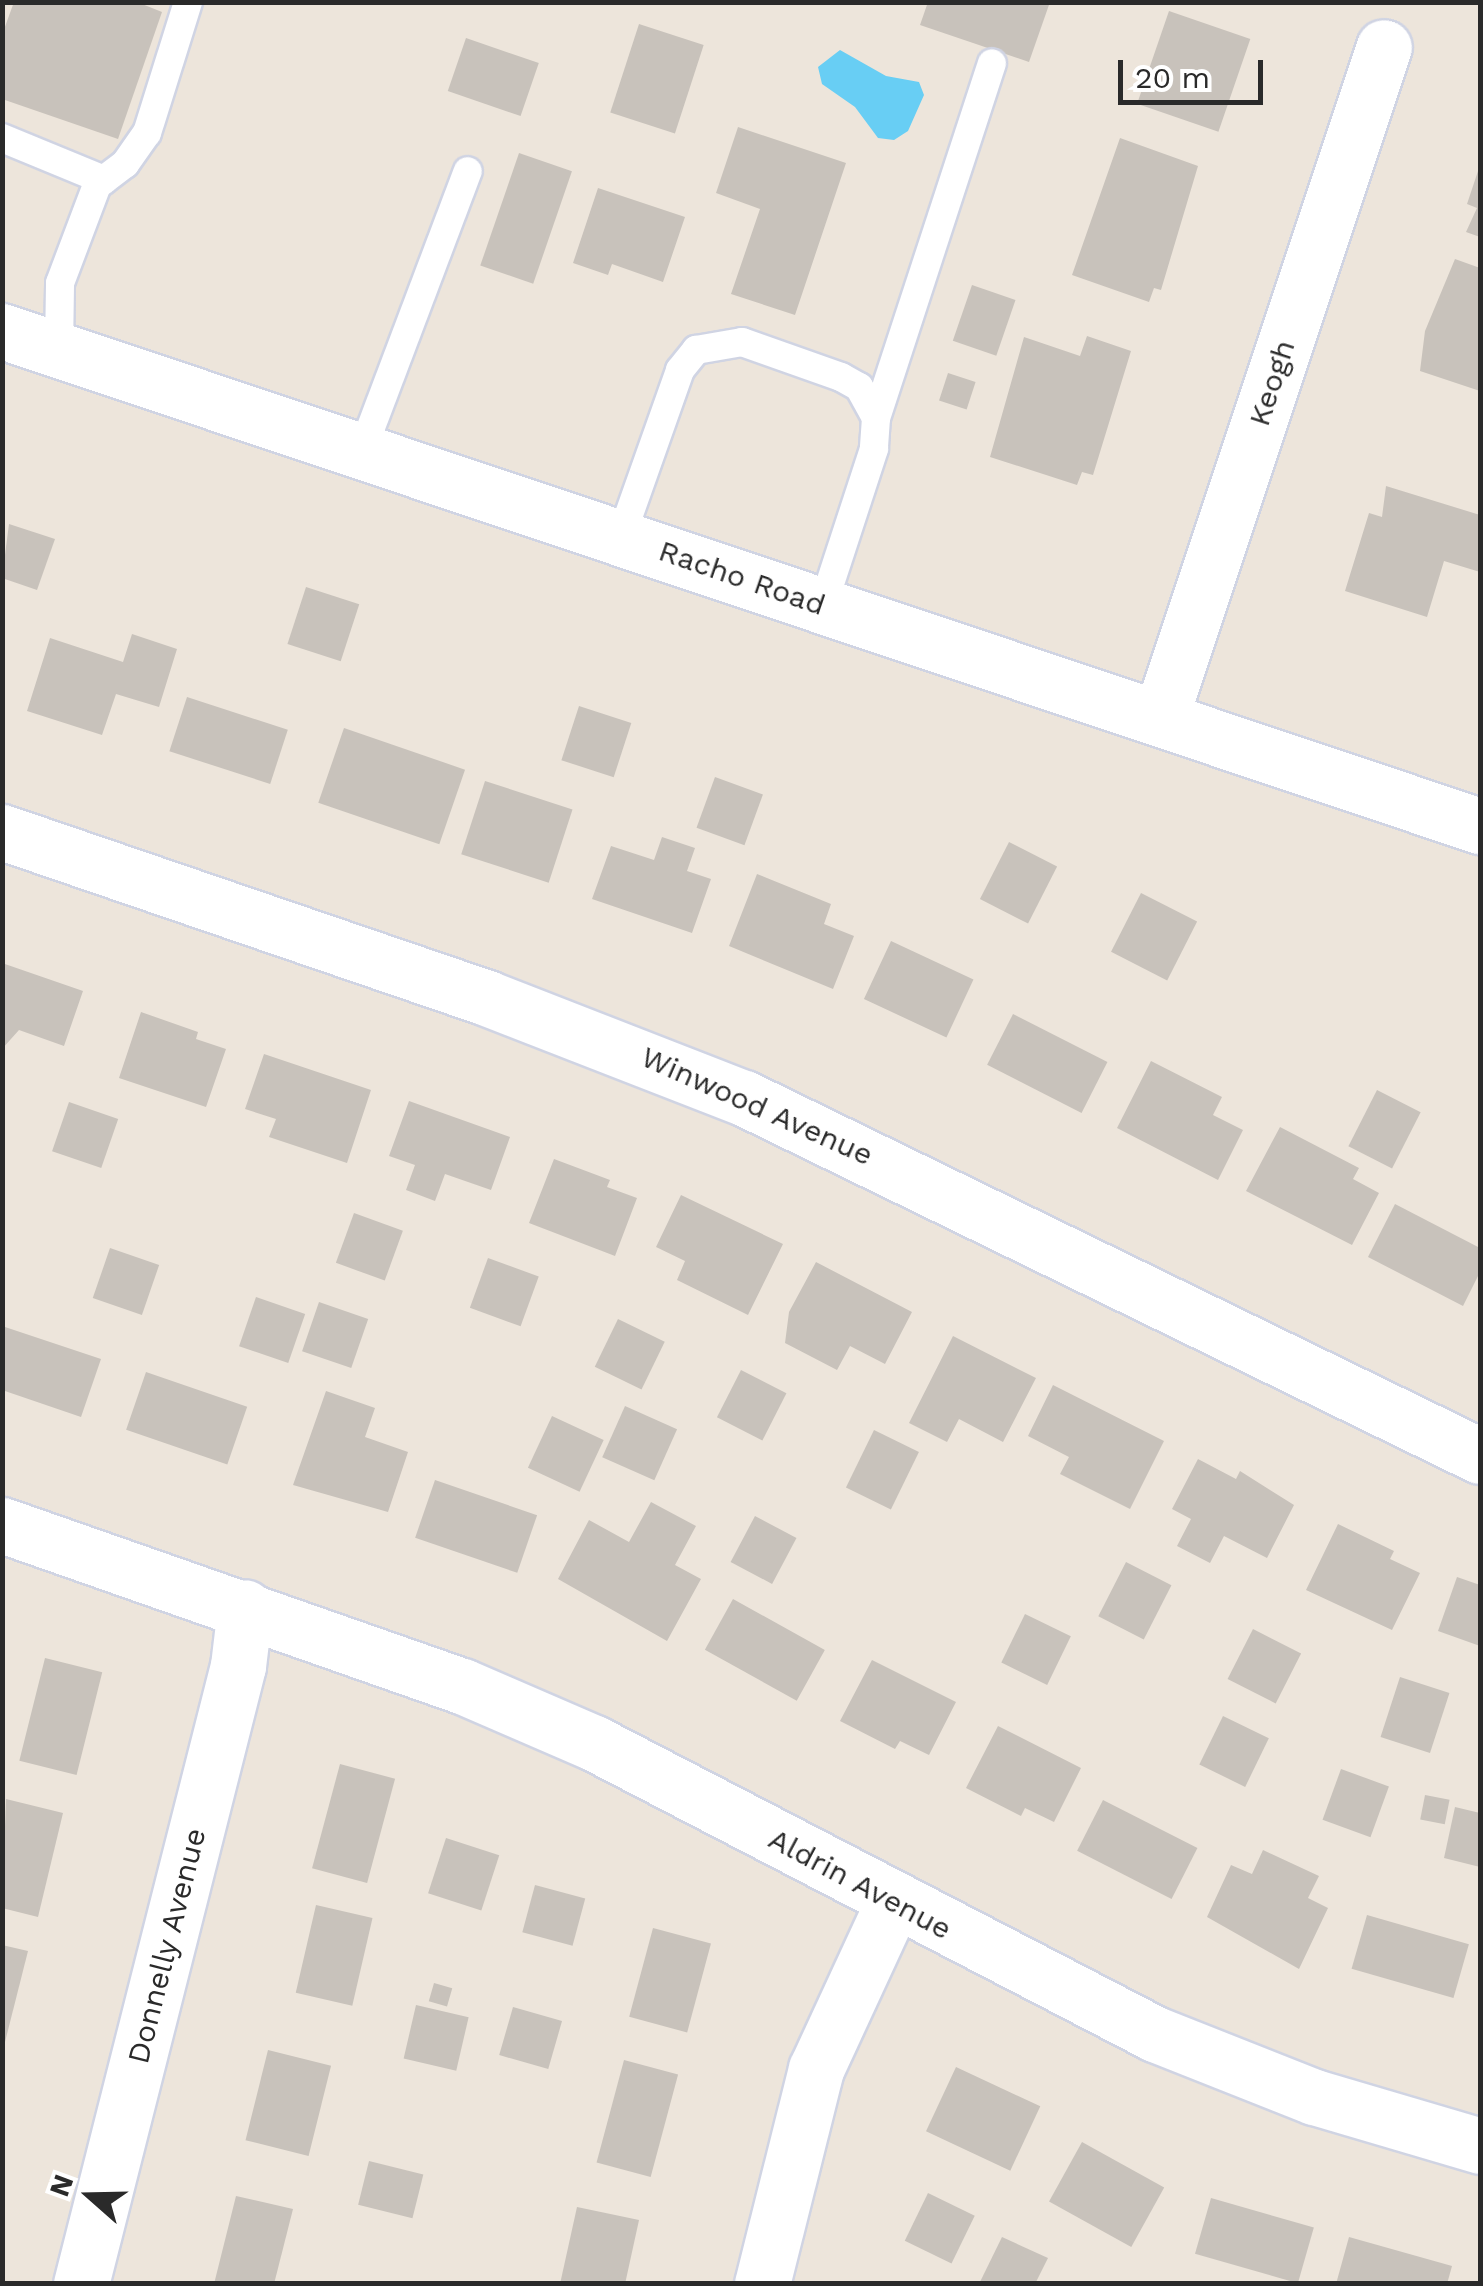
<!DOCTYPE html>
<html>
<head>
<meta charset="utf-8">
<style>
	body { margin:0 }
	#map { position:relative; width:1483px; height:2286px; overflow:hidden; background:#ede5db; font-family:"Work Sans",sans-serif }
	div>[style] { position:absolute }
	.water>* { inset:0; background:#68cef4 }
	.building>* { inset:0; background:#c8c2bb; transform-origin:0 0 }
	.roads { filter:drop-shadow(2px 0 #d0d4e3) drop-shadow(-2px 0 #d0d4e3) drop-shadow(0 2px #d0d4e3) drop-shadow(0 -2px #d0d4e3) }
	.lane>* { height:28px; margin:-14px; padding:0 14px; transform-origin:14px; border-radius:14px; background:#fff }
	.street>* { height:55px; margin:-27.5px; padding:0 27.5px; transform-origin:27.5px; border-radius:27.5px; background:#fff }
	.secondary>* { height:55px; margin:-27.5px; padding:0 27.5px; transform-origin:27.5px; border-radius:27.5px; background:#fff }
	span { translate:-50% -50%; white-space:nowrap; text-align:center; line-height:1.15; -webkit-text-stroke:8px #fff; paint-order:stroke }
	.street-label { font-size:30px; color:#2a2a2a }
	.frame { position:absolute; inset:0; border:5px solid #2a2a2a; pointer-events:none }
	.north { position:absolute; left:40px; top:2146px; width:100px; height:100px; -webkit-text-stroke:8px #fff; paint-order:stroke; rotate:290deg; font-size:28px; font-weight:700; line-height:40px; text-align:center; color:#2a2a2a }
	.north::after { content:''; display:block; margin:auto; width:35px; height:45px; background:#2a2a2a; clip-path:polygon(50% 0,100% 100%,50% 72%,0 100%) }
	.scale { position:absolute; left:1118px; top:60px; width:145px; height:45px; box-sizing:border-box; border:5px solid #2a2a2a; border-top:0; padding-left:12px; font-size:30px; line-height:35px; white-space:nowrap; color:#2a2a2a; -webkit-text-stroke:8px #fff; paint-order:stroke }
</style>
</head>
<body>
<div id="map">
	<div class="water">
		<div style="clip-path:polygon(840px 50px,886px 76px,919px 82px,924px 95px,908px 131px,894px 140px,878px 138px,855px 107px,822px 84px,818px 67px)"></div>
	</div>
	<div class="building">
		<div style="clip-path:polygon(14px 2px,137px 2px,162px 12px,118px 139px,2px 99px,2px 35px)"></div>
		<div style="clip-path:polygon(928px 2px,1050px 2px,1029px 62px,920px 25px)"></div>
		<div style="left:1169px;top:11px;width:86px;height:98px;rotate:19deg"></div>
		<div style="left:639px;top:24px;width:68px;height:93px;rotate:18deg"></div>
		<div style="left:466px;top:38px;width:77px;height:56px;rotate:19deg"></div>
		<div style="clip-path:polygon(738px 127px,846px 163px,795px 315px,731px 294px,760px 209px,716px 193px)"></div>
		<div style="clip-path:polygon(1120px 138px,1198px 166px,1161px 290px,1154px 288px,1149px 302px,1072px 275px)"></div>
		<div style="left:519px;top:153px;width:56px;height:119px;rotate:19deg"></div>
		<div style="clip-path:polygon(1480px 165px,1480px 237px,1466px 232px,1477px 208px,1467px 204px)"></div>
		<div style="clip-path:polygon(598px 188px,685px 217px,663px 282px,612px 264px,608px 275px,573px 263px)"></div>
		<div style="clip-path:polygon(1455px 259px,1480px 268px,1480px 391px,1420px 371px,1425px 331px)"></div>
		<div style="left:972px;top:285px;width:46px;height:59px;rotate:19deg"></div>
		<div style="clip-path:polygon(1087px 336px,1131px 351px,1093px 475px,1082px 472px,1077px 485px,990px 457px,1024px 337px,1080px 356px)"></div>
		<div style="left:948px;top:373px;width:29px;height:29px;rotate:18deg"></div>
		<div style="clip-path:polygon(1386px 486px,1480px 515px,1480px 572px,1444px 561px,1427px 617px,1345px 591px,1369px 513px,1382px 517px)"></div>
		<div style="clip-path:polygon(9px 524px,55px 539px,37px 590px,2px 578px)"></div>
		<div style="left:306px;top:587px;width:56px;height:60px;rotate:18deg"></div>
		<div style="clip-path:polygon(132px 634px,177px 649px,159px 707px,116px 694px,102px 735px,27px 711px,50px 638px,123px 662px)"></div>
		<div style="left:187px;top:697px;width:106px;height:57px;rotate:18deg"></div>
		<div style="left:579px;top:706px;width:55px;height:57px;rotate:18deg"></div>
		<div style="left:344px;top:728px;width:128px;height:79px;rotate:19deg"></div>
		<div style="left:715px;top:777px;width:51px;height:54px;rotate:20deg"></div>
		<div style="left:485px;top:781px;width:92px;height:77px;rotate:18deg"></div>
		<div style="clip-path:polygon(662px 837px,695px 848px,687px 871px,711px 879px,692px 933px,592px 899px,611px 846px,654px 860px)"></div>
		<div style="left:1009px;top:842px;width:54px;height:64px;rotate:27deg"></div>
		<div style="clip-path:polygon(757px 874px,831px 904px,824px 924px,854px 936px,833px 989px,729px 946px)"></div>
		<div style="left:1141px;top:893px;width:63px;height:66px;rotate:27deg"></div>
		<div style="left:891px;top:941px;width:91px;height:64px;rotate:25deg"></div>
		<div style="clip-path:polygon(2px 963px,83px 991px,64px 1046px,19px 1030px,2px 1049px)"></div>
		<div style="clip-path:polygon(141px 1012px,198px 1032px,196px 1039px,226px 1049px,206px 1107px,119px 1078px)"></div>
		<div style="left:1013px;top:1014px;width:106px;height:57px;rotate:27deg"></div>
		<div style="clip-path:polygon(264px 1054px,371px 1090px,347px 1163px,269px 1137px,276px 1119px,245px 1109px)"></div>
		<div style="clip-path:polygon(1151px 1061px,1222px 1097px,1213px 1115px,1243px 1130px,1218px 1180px,1117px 1128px)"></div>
		<div style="left:1377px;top:1090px;width:49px;height:63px;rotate:27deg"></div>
		<div style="clip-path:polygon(409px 1101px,510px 1137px,491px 1190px,445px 1174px,435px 1201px,406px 1190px,415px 1165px,389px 1156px)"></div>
		<div style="left:69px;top:1102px;width:52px;height:52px;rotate:19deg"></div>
		<div style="clip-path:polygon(1280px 1127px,1359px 1168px,1353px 1179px,1379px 1193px,1352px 1245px,1246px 1191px)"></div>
		<div style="clip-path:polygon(554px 1159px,610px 1180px,607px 1187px,637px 1198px,615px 1256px,529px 1223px)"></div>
		<div style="clip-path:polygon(681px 1195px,783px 1244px,748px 1315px,677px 1280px,685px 1261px,656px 1247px)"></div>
		<div style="clip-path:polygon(1395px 1204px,1480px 1248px,1480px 1272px,1463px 1306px,1368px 1257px)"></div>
		<div style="left:354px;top:1213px;width:52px;height:53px;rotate:20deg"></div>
		<div style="left:110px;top:1248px;width:52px;height:53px;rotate:19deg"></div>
		<div style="left:488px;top:1258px;width:54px;height:53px;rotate:20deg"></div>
		<div style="clip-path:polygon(816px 1262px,912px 1312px,885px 1364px,850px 1346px,837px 1370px,785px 1343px,789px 1312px)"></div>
		<div style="left:256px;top:1297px;width:52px;height:52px;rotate:19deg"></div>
		<div style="left:319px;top:1302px;width:52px;height:52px;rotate:19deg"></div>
		<div style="left:618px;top:1319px;width:52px;height:53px;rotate:26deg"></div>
		<div style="clip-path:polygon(2px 1326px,101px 1359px,81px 1417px,2px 1390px)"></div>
		<div style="clip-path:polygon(953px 1336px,1036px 1378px,1003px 1442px,959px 1419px,947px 1442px,909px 1423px)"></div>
		<div style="left:741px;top:1370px;width:51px;height:53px;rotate:27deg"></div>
		<div style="left:146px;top:1372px;width:107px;height:61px;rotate:19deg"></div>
		<div style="clip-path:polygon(1053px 1385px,1164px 1441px,1130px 1509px,1060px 1474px,1069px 1457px,1028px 1436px)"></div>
		<div style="clip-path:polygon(326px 1391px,375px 1408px,365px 1437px,408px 1452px,388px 1512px,293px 1485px)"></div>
		<div style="left:625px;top:1406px;width:57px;height:56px;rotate:24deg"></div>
		<div style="left:552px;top:1416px;width:57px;height:57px;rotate:25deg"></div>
		<div style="left:874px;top:1430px;width:50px;height:64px;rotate:26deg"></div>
		<div style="clip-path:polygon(1198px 1459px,1236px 1479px,1240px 1471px,1294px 1505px,1267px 1558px,1224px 1536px,1210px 1563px,1177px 1546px,1191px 1519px,1172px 1509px)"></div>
		<div style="left:435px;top:1480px;width:108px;height:61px;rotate:19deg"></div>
		<div style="clip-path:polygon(651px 1502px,696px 1526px,675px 1565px,701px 1579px,667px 1641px,558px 1579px,589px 1520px,629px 1542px)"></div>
		<div style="left:755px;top:1516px;width:47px;height:52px;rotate:28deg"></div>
		<div style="clip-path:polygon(1338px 1524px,1394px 1551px,1390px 1559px,1420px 1573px,1392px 1630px,1306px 1590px)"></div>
		<div style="left:1126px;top:1562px;width:51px;height:61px;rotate:27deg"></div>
		<div style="clip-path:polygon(1457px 1577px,1480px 1585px,1480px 1646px,1438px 1631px)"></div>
		<div style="left:733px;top:1599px;width:105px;height:58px;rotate:29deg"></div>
		<div style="left:1025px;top:1614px;width:51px;height:54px;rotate:26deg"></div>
		<div style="left:1253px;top:1629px;width:54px;height:56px;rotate:27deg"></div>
		<div style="left:45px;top:1658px;width:59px;height:106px;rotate:14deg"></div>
		<div style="clip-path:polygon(872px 1660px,956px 1702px,929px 1755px,900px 1741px,895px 1749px,840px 1721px)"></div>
		<div style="left:1400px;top:1677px;width:52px;height:63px;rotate:18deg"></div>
		<div style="left:1223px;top:1716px;width:51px;height:54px;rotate:26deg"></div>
		<div style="clip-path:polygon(998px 1726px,1081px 1768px,1054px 1822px,1025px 1808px,1021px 1816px,966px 1788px)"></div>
		<div style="left:340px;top:1764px;width:57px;height:108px;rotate:15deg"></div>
		<div style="left:1341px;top:1769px;width:51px;height:54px;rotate:20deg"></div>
		<div style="left:1425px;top:1795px;width:25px;height:25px;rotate:11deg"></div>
		<div style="clip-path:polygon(6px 1799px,63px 1813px,38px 1917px,2px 1908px)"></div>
		<div style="left:1103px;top:1800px;width:106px;height:57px;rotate:27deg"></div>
		<div style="clip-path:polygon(1455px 1807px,1480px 1813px,1480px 1867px,1444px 1858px)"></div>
		<div style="left:446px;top:1838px;width:56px;height:58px;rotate:18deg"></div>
		<div style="clip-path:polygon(1263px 1850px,1319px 1876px,1308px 1898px,1328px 1908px,1299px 1969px,1207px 1917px,1231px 1865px,1252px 1874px)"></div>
		<div style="left:535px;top:1885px;width:52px;height:49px;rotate:15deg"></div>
		<div style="left:316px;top:1905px;width:58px;height:90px;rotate:13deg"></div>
		<div style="left:1367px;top:1915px;width:106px;height:56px;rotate:16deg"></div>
		<div style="left:653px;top:1928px;width:60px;height:92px;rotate:15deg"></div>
		<div style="clip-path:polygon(2px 1945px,28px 1951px,4px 2046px,2px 2046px)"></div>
		<div style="left:434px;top:1983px;width:19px;height:19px;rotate:16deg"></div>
		<div style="left:416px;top:2005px;width:54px;height:55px;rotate:13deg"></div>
		<div style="left:513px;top:2007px;width:51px;height:50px;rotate:16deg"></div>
		<div style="left:268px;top:2050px;width:65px;height:93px;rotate:14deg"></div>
		<div style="left:624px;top:2060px;width:56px;height:106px;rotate:15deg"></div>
		<div style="left:956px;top:2067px;width:93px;height:71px;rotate:25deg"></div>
		<div style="left:1082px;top:2142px;width:94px;height:68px;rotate:29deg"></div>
		<div style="left:369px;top:2161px;width:56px;height:45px;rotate:14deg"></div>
		<div style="left:928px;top:2193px;width:52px;height:53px;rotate:26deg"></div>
		<div style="clip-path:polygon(236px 2196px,293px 2209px,274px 2284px,214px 2284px)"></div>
		<div style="left:1211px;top:2198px;width:107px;height:58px;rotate:16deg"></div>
		<div style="clip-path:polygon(577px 2207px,639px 2220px,625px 2284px,560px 2284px)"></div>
		<div style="clip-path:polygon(1002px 2237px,1048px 2258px,1035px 2284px,979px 2284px)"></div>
		<div style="clip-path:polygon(1349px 2237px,1452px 2266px,1447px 2284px,1336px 2284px)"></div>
	</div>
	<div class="roads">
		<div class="lane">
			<div style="left:2px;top:138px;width:110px;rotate:22.4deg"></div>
			<div style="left:59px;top:349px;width:66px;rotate:-89.1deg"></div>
			<div style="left:60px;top:283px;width:105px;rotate:-69.3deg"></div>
			<div style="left:97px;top:185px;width:35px;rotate:-37deg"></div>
			<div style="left:125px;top:164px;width:38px;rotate:-55deg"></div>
			<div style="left:147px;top:133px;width:137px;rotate:-72.6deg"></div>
			<div style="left:876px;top:418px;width:373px;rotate:-71.9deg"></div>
			<div style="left:362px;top:451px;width:299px;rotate:-69.3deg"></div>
			<div style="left:621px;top:537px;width:177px;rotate:-70.5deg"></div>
			<div style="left:680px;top:370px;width:26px;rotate:-51deg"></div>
			<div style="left:696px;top:350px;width:47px;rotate:-9.9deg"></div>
			<div style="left:742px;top:342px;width:105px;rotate:19.5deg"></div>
			<div style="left:841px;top:377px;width:21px;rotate:29deg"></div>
			<div style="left:859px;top:387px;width:35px;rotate:61deg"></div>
			<div style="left:876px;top:418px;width:31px;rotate:94deg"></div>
			<div style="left:874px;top:449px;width:164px;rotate:108.1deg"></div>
		</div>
		<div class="street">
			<div style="left:1160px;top:719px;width:708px;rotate:-71.57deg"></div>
			<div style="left:2px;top:832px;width:513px;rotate:18.89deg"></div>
			<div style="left:487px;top:998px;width:276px;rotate:21.3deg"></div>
			<div style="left:744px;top:1098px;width:818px;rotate:25.94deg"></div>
			<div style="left:2px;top:1525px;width:487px;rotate:19.3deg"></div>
			<div style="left:462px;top:1686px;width:144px;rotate:23.4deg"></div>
			<div style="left:594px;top:1743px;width:632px;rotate:27.42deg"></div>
			<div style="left:1155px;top:2034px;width:171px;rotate:21.6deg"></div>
			<div style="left:1314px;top:2097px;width:173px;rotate:16.4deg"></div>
			<div style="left:81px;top:2284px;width:638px;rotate:-75.75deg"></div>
			<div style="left:238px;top:1666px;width:59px;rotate:-83.2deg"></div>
			<div style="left:762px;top:2284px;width:222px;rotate:-75.9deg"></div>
			<div style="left:816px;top:2069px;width:184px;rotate:-65.2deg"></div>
		</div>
		<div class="secondary">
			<div style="left:2px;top:331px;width:1559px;rotate:18.52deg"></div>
		</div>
	</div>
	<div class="street-label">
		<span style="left:1272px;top:383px;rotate:-72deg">Keogh</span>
		<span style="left:742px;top:578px;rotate:19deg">Racho Road</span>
		<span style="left:757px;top:1106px;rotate:24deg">Winwood Avenue</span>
		<span style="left:860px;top:1884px;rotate:28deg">Aldrin Avenue</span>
		<span style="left:167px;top:1946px;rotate:-76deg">Donnelly Avenue</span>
	</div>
	<div class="frame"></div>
	<div class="north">N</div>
	<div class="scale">20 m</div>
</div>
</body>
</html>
